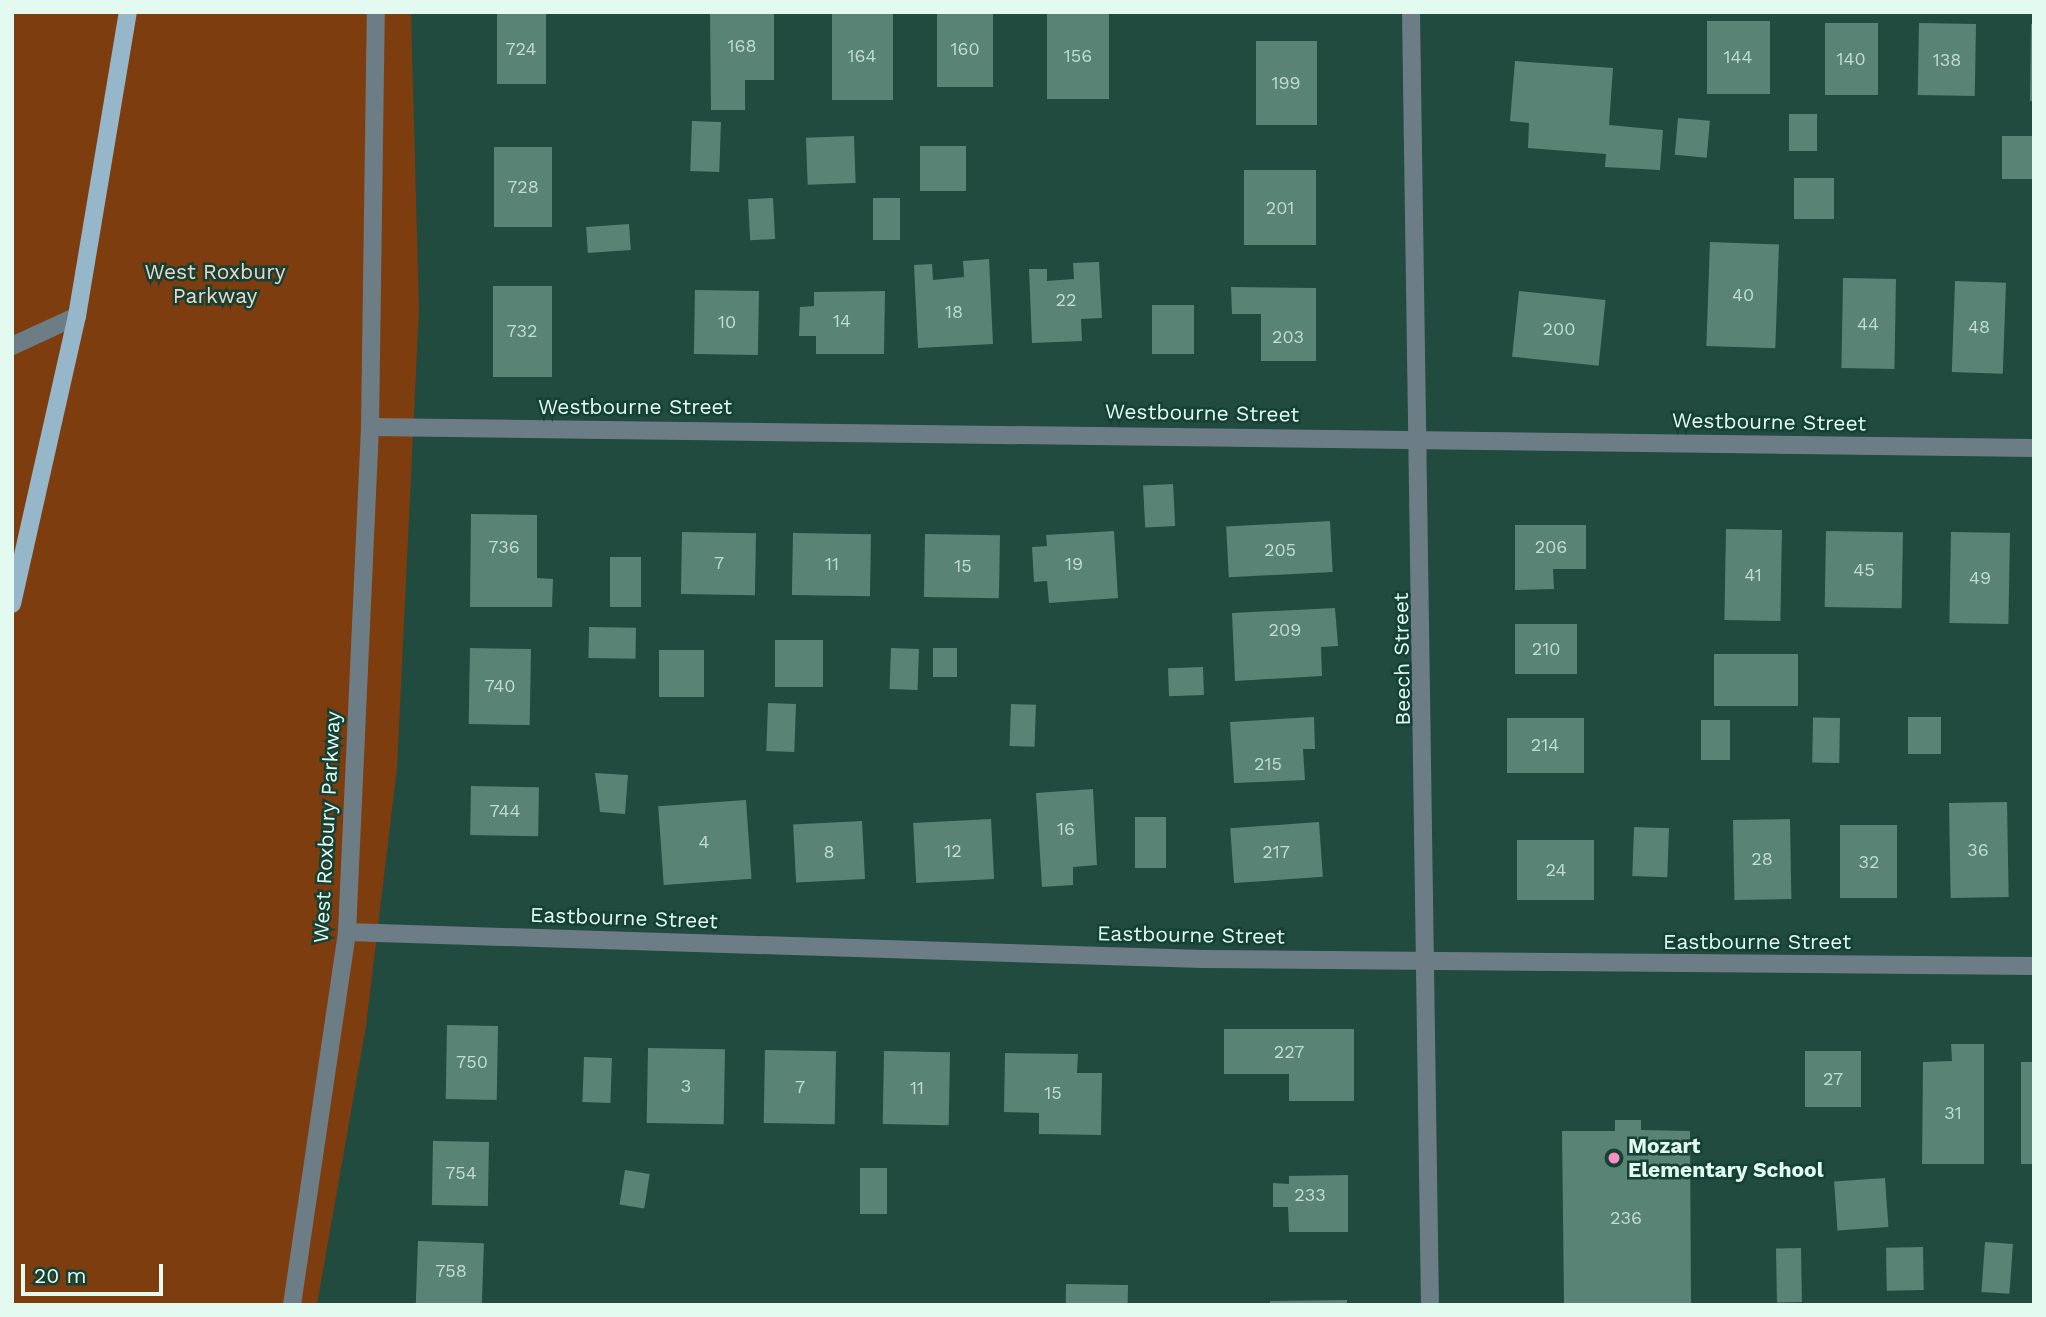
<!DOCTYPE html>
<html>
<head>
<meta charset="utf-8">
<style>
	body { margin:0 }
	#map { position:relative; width:2046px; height:1317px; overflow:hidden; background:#204b3e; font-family:"Work Sans",sans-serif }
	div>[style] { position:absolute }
	.green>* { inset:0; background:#7d3d0f }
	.building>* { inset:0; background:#588375; transform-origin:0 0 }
	.minor>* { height:18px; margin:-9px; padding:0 9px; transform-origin:9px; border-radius:9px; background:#6d7d86 }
	.tertiary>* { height:18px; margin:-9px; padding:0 9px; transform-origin:9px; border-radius:9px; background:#6d7d86 }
	.primary>* { height:18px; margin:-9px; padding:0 9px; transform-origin:9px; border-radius:9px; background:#95b7c9 }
	.dots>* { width:19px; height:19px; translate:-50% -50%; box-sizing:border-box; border:4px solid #154034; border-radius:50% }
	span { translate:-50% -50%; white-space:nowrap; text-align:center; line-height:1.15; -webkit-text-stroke:5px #154034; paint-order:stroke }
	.number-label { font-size:18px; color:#c0dcd2 }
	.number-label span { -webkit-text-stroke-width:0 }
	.park-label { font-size:21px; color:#eed6c8 }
	.street-label { font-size:21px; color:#e3faf1 }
	.poi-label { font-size:21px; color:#e3faf1; font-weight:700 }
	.left { translate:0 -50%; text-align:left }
	.frame { position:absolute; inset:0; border:14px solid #e3faf1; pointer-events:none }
	.scale { position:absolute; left:21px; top:1264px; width:142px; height:32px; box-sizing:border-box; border:4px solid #e3faf1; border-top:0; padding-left:9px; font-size:21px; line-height:24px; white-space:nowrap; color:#e3faf1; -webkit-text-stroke:5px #154034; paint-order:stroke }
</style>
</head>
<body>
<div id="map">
	<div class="green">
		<div style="clip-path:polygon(12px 12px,411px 12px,419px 309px,397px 768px,366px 1026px,317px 1305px,12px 1305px)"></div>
	</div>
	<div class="building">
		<div style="clip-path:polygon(710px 12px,774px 12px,774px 80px,745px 80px,745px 110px,711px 110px)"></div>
		<div style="left:832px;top:12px;width:61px;height:88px"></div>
		<div style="left:937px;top:12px;width:56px;height:75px"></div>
		<div style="left:1047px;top:12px;width:62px;height:87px"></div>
		<div style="left:497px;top:13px;width:49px;height:71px"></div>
		<div style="left:1707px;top:21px;width:63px;height:73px"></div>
		<div style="left:1825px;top:23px;width:53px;height:72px"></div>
		<div style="left:1919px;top:23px;width:57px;height:72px;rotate:1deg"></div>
		<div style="clip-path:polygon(2031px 24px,2034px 24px,2034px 101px,2030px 101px)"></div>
		<div style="left:1256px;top:41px;width:61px;height:84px"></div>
		<div style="clip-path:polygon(1515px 61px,1613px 68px,1609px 125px,1663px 130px,1660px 170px,1605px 167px,1606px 154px,1528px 148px,1529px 123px,1510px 121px)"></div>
		<div style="left:1789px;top:114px;width:28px;height:37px"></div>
		<div style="left:1678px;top:118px;width:32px;height:37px;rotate:5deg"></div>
		<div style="left:692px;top:121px;width:29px;height:50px;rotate:2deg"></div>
		<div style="left:854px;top:136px;width:47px;height:48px;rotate:88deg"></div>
		<div style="left:2002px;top:136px;width:32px;height:43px"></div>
		<div style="left:920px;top:146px;width:46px;height:45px"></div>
		<div style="left:494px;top:147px;width:58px;height:80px"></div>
		<div style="left:1244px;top:170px;width:72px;height:75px"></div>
		<div style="left:1794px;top:178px;width:40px;height:41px"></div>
		<div style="left:773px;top:198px;width:41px;height:25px;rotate:87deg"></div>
		<div style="left:873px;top:198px;width:27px;height:42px"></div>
		<div style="left:629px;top:224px;width:26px;height:43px;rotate:86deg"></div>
		<div style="left:1710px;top:242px;width:69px;height:104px;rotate:2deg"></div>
		<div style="clip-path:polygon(989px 259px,993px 344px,918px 348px,914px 265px,932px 264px,933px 280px,964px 277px,963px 261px)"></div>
		<div style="clip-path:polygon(1099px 262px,1102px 318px,1081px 319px,1082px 341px,1032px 343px,1029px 269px,1047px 269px,1047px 281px,1074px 279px,1073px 263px)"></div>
		<div style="left:1843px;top:278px;width:53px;height:90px;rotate:1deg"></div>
		<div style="left:1955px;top:281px;width:51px;height:91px;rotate:2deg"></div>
		<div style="left:493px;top:286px;width:59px;height:91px"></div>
		<div style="clip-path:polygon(1231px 287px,1316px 288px,1316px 361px,1261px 361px,1261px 314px,1232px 314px)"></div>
		<div style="left:695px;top:290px;width:64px;height:64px;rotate:1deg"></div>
		<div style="clip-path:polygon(885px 291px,884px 354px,816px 354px,816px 336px,799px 336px,800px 307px,814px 306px,814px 292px)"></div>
		<div style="left:1519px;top:291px;width:87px;height:66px;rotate:6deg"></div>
		<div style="left:1152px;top:305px;width:42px;height:49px"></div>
		<div style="left:1173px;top:484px;width:42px;height:30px;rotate:87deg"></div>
		<div style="clip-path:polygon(471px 514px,537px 515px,537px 578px,553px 579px,552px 607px,470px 607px)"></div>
		<div style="left:1330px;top:521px;width:51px;height:104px;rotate:87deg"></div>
		<div style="clip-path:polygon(1515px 525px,1586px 525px,1586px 569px,1553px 569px,1554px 589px,1515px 590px)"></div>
		<div style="left:1726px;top:529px;width:56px;height:91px;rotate:1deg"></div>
		<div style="clip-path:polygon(1114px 531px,1118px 598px,1049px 603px,1047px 581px,1034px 582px,1032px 547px,1047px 546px,1046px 535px)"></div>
		<div style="left:1826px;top:531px;width:77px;height:76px;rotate:1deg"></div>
		<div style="left:682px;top:532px;width:74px;height:62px;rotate:1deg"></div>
		<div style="left:1951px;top:532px;width:59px;height:91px;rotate:1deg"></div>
		<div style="left:793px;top:533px;width:78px;height:62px;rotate:1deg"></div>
		<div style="left:925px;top:534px;width:75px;height:63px;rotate:1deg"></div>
		<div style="left:610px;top:557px;width:31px;height:50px"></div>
		<div style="clip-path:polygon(1335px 608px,1338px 646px,1321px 647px,1322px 676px,1235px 681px,1232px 613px)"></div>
		<div style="left:1515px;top:624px;width:62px;height:50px"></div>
		<div style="left:589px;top:627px;width:47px;height:31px;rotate:1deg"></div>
		<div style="left:775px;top:640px;width:48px;height:47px"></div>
		<div style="left:470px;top:648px;width:61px;height:76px;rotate:1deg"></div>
		<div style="left:891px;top:648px;width:28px;height:41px;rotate:2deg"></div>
		<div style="left:933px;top:648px;width:24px;height:29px"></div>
		<div style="left:659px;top:650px;width:45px;height:47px"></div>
		<div style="left:1714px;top:654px;width:84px;height:52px"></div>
		<div style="left:1203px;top:667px;width:28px;height:35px;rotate:88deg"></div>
		<div style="left:768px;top:703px;width:28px;height:48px;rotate:2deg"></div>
		<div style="left:1011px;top:704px;width:25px;height:42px;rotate:2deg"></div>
		<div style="clip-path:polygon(1314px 717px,1315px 749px,1303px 749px,1305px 780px,1234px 783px,1230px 722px)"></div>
		<div style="left:1908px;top:717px;width:33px;height:37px"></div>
		<div style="left:1507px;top:718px;width:77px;height:55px"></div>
		<div style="left:1840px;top:718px;width:45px;height:27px;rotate:91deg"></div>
		<div style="left:1701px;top:720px;width:29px;height:40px"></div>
		<div style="clip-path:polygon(595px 773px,628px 775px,625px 814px,600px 812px)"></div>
		<div style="left:471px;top:786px;width:68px;height:49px;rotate:1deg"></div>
		<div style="clip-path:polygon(1093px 789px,1097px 865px,1073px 867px,1073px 885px,1042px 887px,1036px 793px)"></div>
		<div style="left:746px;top:800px;width:79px;height:88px;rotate:86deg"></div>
		<div style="left:2007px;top:802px;width:95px;height:58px;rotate:89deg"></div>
		<div style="left:1135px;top:817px;width:31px;height:51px"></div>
		<div style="left:991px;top:819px;width:60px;height:78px;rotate:87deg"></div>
		<div style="left:1790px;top:819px;width:80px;height:57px;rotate:89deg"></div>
		<div style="left:862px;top:821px;width:58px;height:69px;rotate:87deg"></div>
		<div style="left:1319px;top:822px;width:55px;height:89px;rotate:86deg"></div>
		<div style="left:1897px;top:825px;width:73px;height:57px;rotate:90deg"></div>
		<div style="left:1634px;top:827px;width:35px;height:49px;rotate:2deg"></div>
		<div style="left:1594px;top:840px;width:60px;height:77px;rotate:90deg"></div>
		<div style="left:447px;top:1025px;width:51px;height:74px;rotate:1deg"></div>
		<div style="clip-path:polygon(1224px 1029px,1354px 1029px,1354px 1101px,1289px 1101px,1289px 1074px,1224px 1074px)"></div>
		<div style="clip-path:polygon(1951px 1044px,1984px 1044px,1984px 1164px,1922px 1164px,1923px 1062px,1952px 1061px)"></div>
		<div style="left:648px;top:1048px;width:77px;height:75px;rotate:1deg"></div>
		<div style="left:765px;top:1050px;width:71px;height:73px;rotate:1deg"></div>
		<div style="left:884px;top:1051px;width:66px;height:73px;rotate:1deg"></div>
		<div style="left:1805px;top:1051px;width:56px;height:56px"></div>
		<div style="clip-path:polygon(1005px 1053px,1078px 1054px,1077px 1073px,1102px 1073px,1101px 1135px,1039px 1134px,1039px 1113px,1004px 1112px)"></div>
		<div style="left:584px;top:1057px;width:28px;height:45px;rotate:2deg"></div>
		<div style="left:2021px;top:1062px;width:13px;height:102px"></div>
		<div style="clip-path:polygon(1615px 1120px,1641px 1120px,1641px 1130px,1690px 1131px,1691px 1305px,1564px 1305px,1562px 1131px,1615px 1131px)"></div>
		<div style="left:433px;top:1141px;width:56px;height:64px;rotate:1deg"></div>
		<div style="left:860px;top:1168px;width:27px;height:46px"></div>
		<div style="left:625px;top:1170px;width:25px;height:35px;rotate:9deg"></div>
		<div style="clip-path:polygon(1348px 1175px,1348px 1232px,1289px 1232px,1288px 1207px,1273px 1207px,1273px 1183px,1289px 1184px,1289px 1176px)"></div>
		<div style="left:1885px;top:1178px;width:49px;height:51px;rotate:86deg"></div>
		<div style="left:418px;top:1241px;width:66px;height:64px;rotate:2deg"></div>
		<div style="left:1985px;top:1242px;width:28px;height:50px;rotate:4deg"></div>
		<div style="left:1923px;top:1247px;width:43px;height:37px;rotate:89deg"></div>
		<div style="left:1801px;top:1248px;width:54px;height:25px;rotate:89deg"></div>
		<div style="left:1066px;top:1284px;width:62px;height:21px;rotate:1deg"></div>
		<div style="clip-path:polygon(1347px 1300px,1347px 1305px,1270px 1305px,1270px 1301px)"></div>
	</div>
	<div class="minor">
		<div style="left:12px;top:346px;width:72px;rotate:-24.8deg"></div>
		<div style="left:370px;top:427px;width:1664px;rotate:0.72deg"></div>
		<div style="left:347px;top:932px;width:856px;rotate:1.81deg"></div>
		<div style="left:1203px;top:959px;width:831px;rotate:0.48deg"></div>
		<div style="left:292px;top:1305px;width:377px;rotate:-81.6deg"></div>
		<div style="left:347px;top:932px;width:506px;rotate:-87.39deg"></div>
		<div style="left:370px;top:427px;width:415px;rotate:-89.2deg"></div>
	</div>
	<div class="tertiary">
		<div style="left:1411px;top:12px;width:1293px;rotate:89.16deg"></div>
	</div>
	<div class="primary">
		<div style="left:12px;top:604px;width:295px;rotate:-77.3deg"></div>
		<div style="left:77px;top:316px;width:308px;rotate:-80.5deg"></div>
	</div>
	<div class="dots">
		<div style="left:1614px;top:1158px;background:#fc8fc2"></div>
	</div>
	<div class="number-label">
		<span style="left:742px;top:46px">168</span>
		<span style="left:521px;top:49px">724</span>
		<span style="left:965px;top:49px">160</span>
		<span style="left:862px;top:56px">164</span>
		<span style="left:1078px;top:56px">156</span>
		<span style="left:1738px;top:57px">144</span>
		<span style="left:1851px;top:59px">140</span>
		<span style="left:1947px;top:60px">138</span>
		<span style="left:1286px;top:83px">199</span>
		<span style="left:523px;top:187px">728</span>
		<span style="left:1280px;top:208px">201</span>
		<span style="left:1743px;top:295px">40</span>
		<span style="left:1066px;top:300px">22</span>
		<span style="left:954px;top:312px">18</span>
		<span style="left:842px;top:321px">14</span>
		<span style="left:727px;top:322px">10</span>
		<span style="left:1868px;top:324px">44</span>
		<span style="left:1979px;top:327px">48</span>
		<span style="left:1559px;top:329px">200</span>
		<span style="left:522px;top:331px">732</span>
		<span style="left:1288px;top:337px">203</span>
		<span style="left:504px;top:547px">736</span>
		<span style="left:1551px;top:547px">206</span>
		<span style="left:1280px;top:550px">205</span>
		<span style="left:719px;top:563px">7</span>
		<span style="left:832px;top:564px">11</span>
		<span style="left:1074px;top:564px">19</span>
		<span style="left:963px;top:566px">15</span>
		<span style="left:1864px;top:570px">45</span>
		<span style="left:1753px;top:575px">41</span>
		<span style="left:1980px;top:578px">49</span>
		<span style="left:1285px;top:630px">209</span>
		<span style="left:1546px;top:649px">210</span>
		<span style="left:500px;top:686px">740</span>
		<span style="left:1545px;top:745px">214</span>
		<span style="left:1268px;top:764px">215</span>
		<span style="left:505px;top:811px">744</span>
		<span style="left:1066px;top:829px">16</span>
		<span style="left:704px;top:842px">4</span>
		<span style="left:1978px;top:850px">36</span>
		<span style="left:953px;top:851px">12</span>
		<span style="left:829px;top:852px">8</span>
		<span style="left:1276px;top:852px">217</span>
		<span style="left:1762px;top:859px">28</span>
		<span style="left:1869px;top:862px">32</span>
		<span style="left:1556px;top:870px">24</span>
		<span style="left:1289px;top:1052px">227</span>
		<span style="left:472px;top:1062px">750</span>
		<span style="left:1833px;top:1079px">27</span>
		<span style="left:686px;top:1086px">3</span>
		<span style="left:800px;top:1087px">7</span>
		<span style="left:917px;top:1088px">11</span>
		<span style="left:1053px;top:1093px">15</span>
		<span style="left:1953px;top:1113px">31</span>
		<span style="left:461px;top:1173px">754</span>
		<span style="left:1310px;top:1195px">233</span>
		<span style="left:1626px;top:1218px">236</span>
		<span style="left:451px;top:1271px">758</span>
	</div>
	<div class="park-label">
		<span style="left:215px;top:284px">West Roxbury<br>Parkway</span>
	</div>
	<div class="street-label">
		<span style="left:635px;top:407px">Westbourne Street</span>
		<span style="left:1202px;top:413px;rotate:1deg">Westbourne Street</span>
		<span style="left:1769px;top:422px;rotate:1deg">Westbourne Street</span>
		<span style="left:1402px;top:659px;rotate:-91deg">Beech Street</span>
		<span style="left:327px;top:827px;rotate:-87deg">West Roxbury Parkway</span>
		<span style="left:624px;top:918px;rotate:2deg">Eastbourne Street</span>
		<span style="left:1191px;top:935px;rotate:1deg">Eastbourne Street</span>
		<span style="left:1757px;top:942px">Eastbourne Street</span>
	</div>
	<div class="poi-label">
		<span class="left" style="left:1628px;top:1158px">Mozart<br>Elementary School</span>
	</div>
	<div class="frame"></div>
	<div class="scale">20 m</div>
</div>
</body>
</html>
